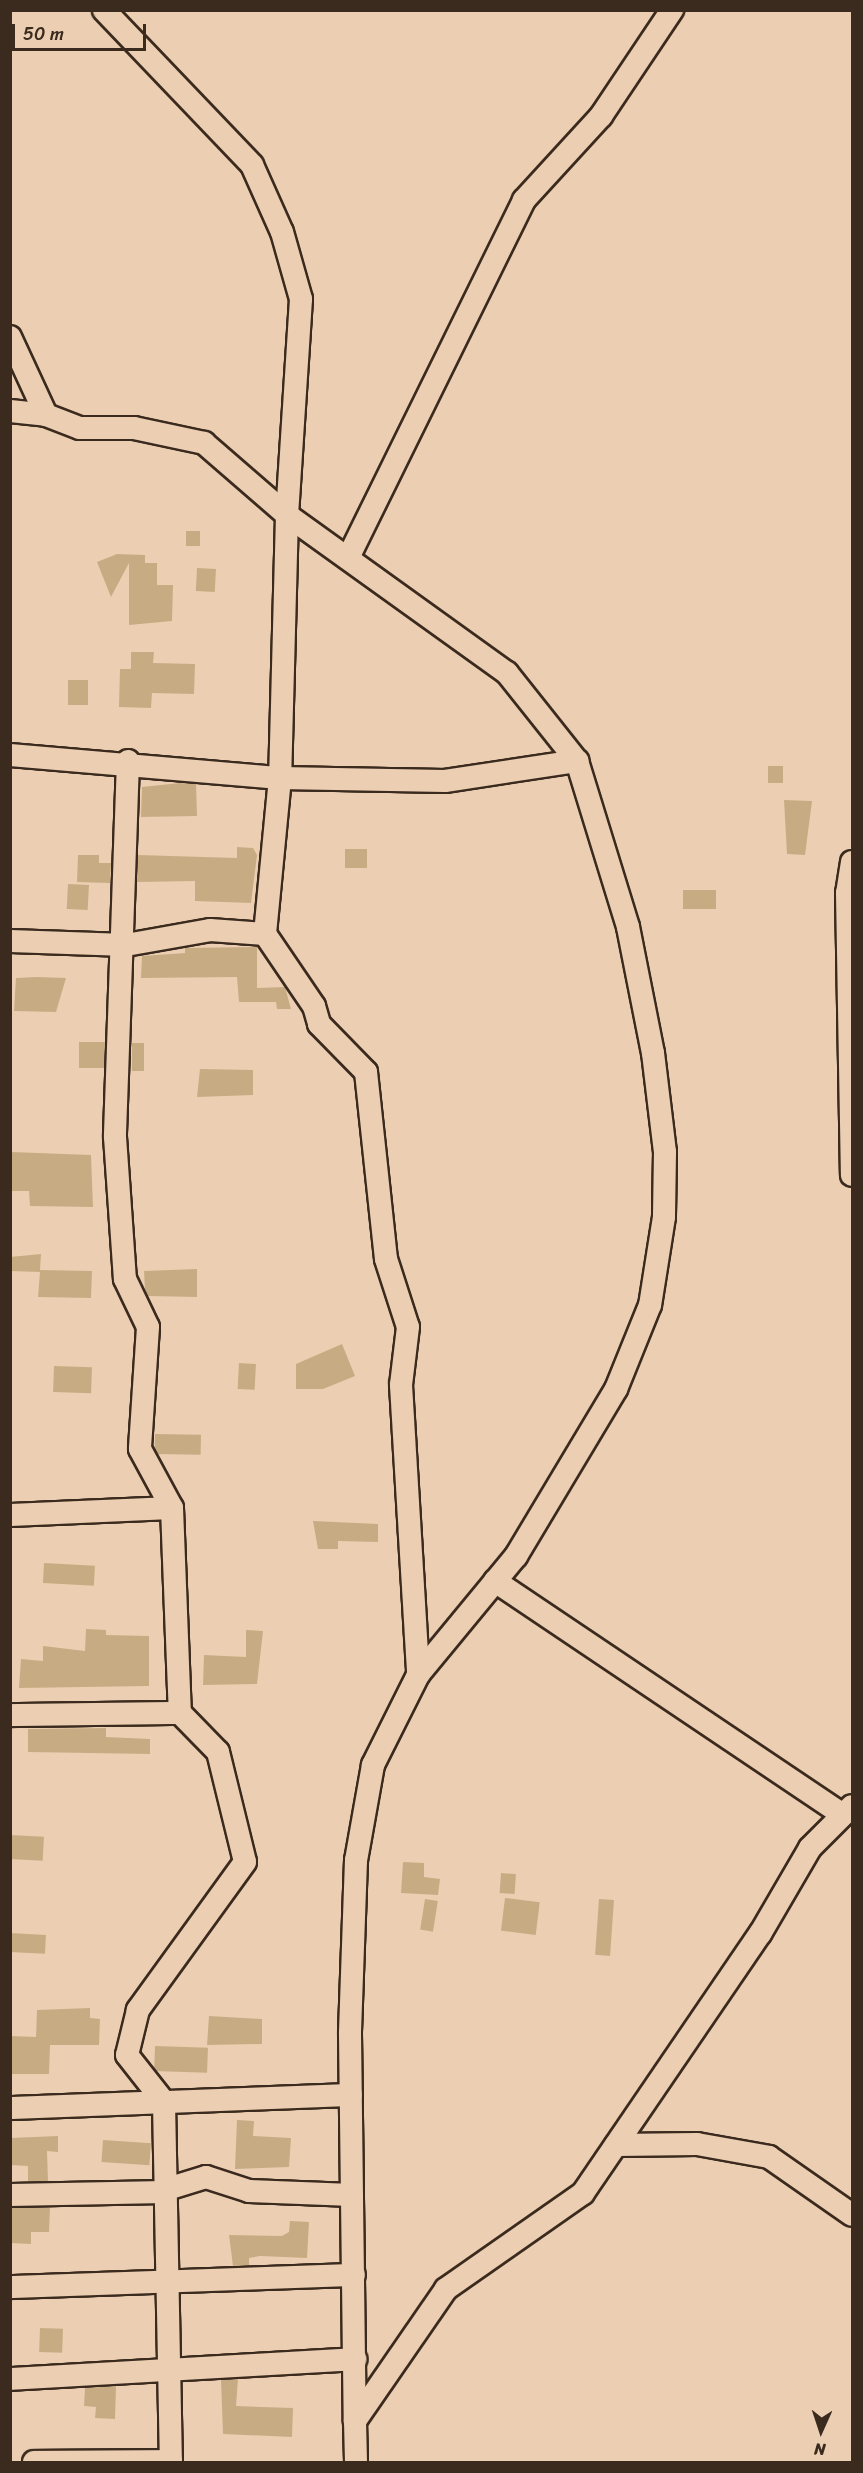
<!DOCTYPE html>
<html>
<head>
<meta charset="utf-8">
<style>
	body { margin:0 }
	#map { position:relative; width:863px; height:2473px; overflow:hidden; background:#eccfb2; font-family:Sriracha,sans-serif }
	div>[style] { position:absolute }
	.building>* { inset:0; background:#c7ac83; transform-origin:0 0 }
	.roads { filter:drop-shadow(2px 0 #3b2a1e) drop-shadow(-2px 0 #3b2a1e) drop-shadow(0 2px #3b2a1e) drop-shadow(0 -2px #3b2a1e) }
	.minor>* { height:22px; margin:-11px; padding:0 11px; transform-origin:11px; border-radius:11px; background:#eccfb2 }
	span { translate:-50% -50%; white-space:nowrap; text-align:center; line-height:1.15; -webkit-text-stroke:4.5px #eccfb2; paint-order:stroke }
	.frame { position:absolute; inset:0; border:12px solid #3b2a1e; pointer-events:none }
	.north { position:absolute; left:791px; top:2401px; width:60px; height:60px; -webkit-text-stroke:4px #eccfb2; paint-order:stroke; rotate:183deg; font-size:16px; font-weight:700; line-height:24px; text-align:center; color:#3b2a1e }
	.north::after { content:''; display:block; margin:auto; width:21px; height:27px; background:#3b2a1e; clip-path:polygon(50% 0,100% 100%,50% 72%,0 100%) }
	.scale { position:absolute; left:12px; top:24px; width:134px; height:27px; box-sizing:border-box; border:3px solid #3b2a1e; border-top:0; padding-left:8px; font-size:18px; line-height:21px; white-space:nowrap; color:#3b2a1e; -webkit-text-stroke:4px #eccfb2; paint-order:stroke }
</style>
</head>
<body>
<div id="map">
	<div class="building">
		<div style="left:186px;top:531px;width:14px;height:15px"></div>
		<div style="clip-path:polygon(117px 554px,145px 555px,145px 563px,157px 563px,157px 585px,173px 585px,172px 621px,129px 625px,129px 563px,111px 597px,97px 562px)"></div>
		<div style="left:197px;top:568px;width:19px;height:23px;rotate:3deg"></div>
		<div style="clip-path:polygon(131px 652px,154px 652px,153px 663px,195px 664px,194px 694px,152px 693px,151px 708px,119px 707px,120px 669px,131px 669px)"></div>
		<div style="left:68px;top:680px;width:20px;height:25px"></div>
		<div style="left:768px;top:766px;width:15px;height:17px"></div>
		<div style="clip-path:polygon(180px 783px,196px 784px,197px 816px,141px 817px,142px 787px)"></div>
		<div style="clip-path:polygon(784px 800px,812px 801px,805px 855px,787px 854px)"></div>
		<div style="clip-path:polygon(237px 847px,253px 848px,257px 855px,251px 903px,195px 901px,195px 881px,137px 882px,138px 855px,237px 858px)"></div>
		<div style="left:345px;top:849px;width:22px;height:19px"></div>
		<div style="clip-path:polygon(78px 855px,99px 855px,99px 863px,111px 863px,110px 883px,77px 882px)"></div>
		<div style="left:68px;top:884px;width:21px;height:25px;rotate:3deg"></div>
		<div style="left:683px;top:890px;width:33px;height:19px"></div>
		<div style="clip-path:polygon(257px 947px,257px 988px,285px 987px,291px 1009px,277px 1009px,276px 1002px,239px 1002px,237px 977px,141px 978px,142px 956px,185px 953px,185px 948px)"></div>
		<div style="clip-path:polygon(37px 977px,66px 978px,56px 1012px,14px 1011px,16px 978px)"></div>
		<div style="left:79px;top:1042px;width:26px;height:26px"></div>
		<div style="left:132px;top:1043px;width:12px;height:28px"></div>
		<div style="clip-path:polygon(200px 1069px,253px 1070px,253px 1095px,197px 1097px)"></div>
		<div style="clip-path:polygon(11px 1152px,91px 1155px,93px 1207px,30px 1206px,29px 1191px,11px 1191px)"></div>
		<div style="clip-path:polygon(41px 1254px,40px 1270px,92px 1271px,91px 1298px,38px 1297px,40px 1272px,10px 1271px,10px 1257px)"></div>
		<div style="clip-path:polygon(197px 1269px,197px 1297px,148px 1296px,145px 1289px,144px 1271px)"></div>
		<div style="clip-path:polygon(342px 1344px,355px 1376px,323px 1389px,296px 1389px,296px 1364px)"></div>
		<div style="left:239px;top:1363px;width:17px;height:26px;rotate:3deg"></div>
		<div style="left:54px;top:1366px;width:38px;height:26px;rotate:2deg"></div>
		<div style="left:155px;top:1434px;width:46px;height:20px;rotate:1deg"></div>
		<div style="clip-path:polygon(313px 1521px,378px 1524px,378px 1542px,338px 1541px,338px 1549px,318px 1549px)"></div>
		<div style="left:44px;top:1563px;width:51px;height:20px;rotate:3deg"></div>
		<div style="clip-path:polygon(86px 1629px,106px 1630px,106px 1635px,149px 1636px,149px 1686px,19px 1688px,21px 1659px,43px 1661px,43px 1646px,85px 1651px)"></div>
		<div style="clip-path:polygon(246px 1630px,263px 1631px,257px 1684px,203px 1685px,204px 1655px,246px 1657px)"></div>
		<div style="clip-path:polygon(106px 1728px,106px 1737px,150px 1739px,150px 1754px,28px 1752px,28px 1729px)"></div>
		<div style="left:10px;top:1835px;width:34px;height:24px;rotate:3deg"></div>
		<div style="clip-path:polygon(403px 1862px,424px 1863px,424px 1877px,440px 1879px,438px 1895px,401px 1893px)"></div>
		<div style="left:501px;top:1873px;width:15px;height:20px;rotate:4deg"></div>
		<div style="left:505px;top:1898px;width:35px;height:33px;rotate:7deg"></div>
		<div style="left:425px;top:1899px;width:13px;height:31px;rotate:9deg"></div>
		<div style="left:599px;top:1899px;width:15px;height:56px;rotate:4deg"></div>
		<div style="left:10px;top:1933px;width:36px;height:19px;rotate:3deg"></div>
		<div style="clip-path:polygon(90px 2008px,90px 2018px,100px 2019px,99px 2045px,50px 2045px,49px 2074px,10px 2074px,10px 2036px,36px 2037px,37px 2010px)"></div>
		<div style="clip-path:polygon(209px 2016px,262px 2019px,262px 2044px,207px 2045px)"></div>
		<div style="left:155px;top:2046px;width:53px;height:25px;rotate:2deg"></div>
		<div style="clip-path:polygon(237px 2120px,254px 2121px,253px 2136px,291px 2138px,289px 2167px,235px 2169px)"></div>
		<div style="clip-path:polygon(58px 2136px,58px 2152px,47px 2151px,48px 2181px,28px 2181px,28px 2166px,10px 2165px,10px 2138px)"></div>
		<div style="left:103px;top:2140px;width:48px;height:22px;rotate:4deg"></div>
		<div style="clip-path:polygon(10px 2208px,50px 2208px,49px 2232px,31px 2232px,31px 2244px,10px 2243px)"></div>
		<div style="clip-path:polygon(290px 2221px,309px 2222px,307px 2258px,260px 2256px,249px 2258px,249px 2265px,233px 2266px,229px 2235px,282px 2236px,289px 2232px)"></div>
		<div style="left:40px;top:2328px;width:23px;height:24px;rotate:2deg"></div>
		<div style="clip-path:polygon(238px 2379px,236px 2406px,293px 2408px,292px 2437px,223px 2434px,221px 2380px)"></div>
		<div style="clip-path:polygon(116px 2386px,115px 2419px,95px 2418px,96px 2407px,84px 2406px,85px 2388px)"></div>
	</div>
	<div class="roads">
		<div class="minor">
			<div style="left:104px;top:10px;width:214px;rotate:46.3deg"></div>
			<div style="left:252px;top:165px;width:73px;rotate:65.9deg"></div>
			<div style="left:282px;top:232px;width:70px;rotate:74.2deg"></div>
			<div style="left:301px;top:299px;width:216px;rotate:93.7deg"></div>
			<div style="left:287px;top:515px;width:263px;rotate:91.5deg"></div>
			<div style="left:280px;top:778px;width:157px;rotate:95.5deg"></div>
			<div style="left:10px;top:337px;width:86px;rotate:65.2deg"></div>
			<div style="left:10px;top:411px;width:36px;rotate:6deg"></div>
			<div style="left:46px;top:415px;width:36px;rotate:21deg"></div>
			<div style="left:80px;top:428px;width:54px"></div>
			<div style="left:134px;top:428px;width:72px;rotate:12.1deg"></div>
			<div style="left:204px;top:443px;width:110px;rotate:40.9deg"></div>
			<div style="left:287px;top:515px;width:271px;rotate:35.7deg"></div>
			<div style="left:507px;top:673px;width:112px;rotate:51.5deg"></div>
			<div style="left:577px;top:761px;width:174px;rotate:72.9deg"></div>
			<div style="left:628px;top:927px;width:128px;rotate:78.8deg"></div>
			<div style="left:653px;top:1053px;width:100px;rotate:83.1deg"></div>
			<div style="left:665px;top:1152px;width:65px;rotate:90.9deg"></div>
			<div style="left:664px;top:1217px;width:89px;rotate:99deg"></div>
			<div style="left:650px;top:1305px;width:91px;rotate:112deg"></div>
			<div style="left:616px;top:1389px;width:195px;rotate:120.9deg"></div>
			<div style="left:516px;top:1556px;width:154px;rotate:129.5deg"></div>
			<div style="left:418px;top:1675px;width:101px;rotate:116.6deg"></div>
			<div style="left:373px;top:1765px;width:97px;rotate:100.1deg"></div>
			<div style="left:356px;top:1860px;width:174px;rotate:92deg"></div>
			<div style="left:350px;top:2034px;width:387px;rotate:89.3deg"></div>
			<div style="left:348px;top:558px;width:399px;rotate:-63.8deg"></div>
			<div style="left:524px;top:200px;width:114px;rotate:-47.5deg"></div>
			<div style="left:601px;top:116px;width:128px;rotate:-56.2deg"></div>
			<div style="left:10px;top:755px;width:271px;rotate:4.9deg"></div>
			<div style="left:280px;top:778px;width:165px;rotate:1deg"></div>
			<div style="left:445px;top:781px;width:134px;rotate:-8.6deg"></div>
			<div style="left:128px;top:761px;width:376px;rotate:92deg"></div>
			<div style="left:115px;top:1137px;width:142px;rotate:86deg"></div>
			<div style="left:125px;top:1279px;width:53px;rotate:64.4deg"></div>
			<div style="left:148px;top:1327px;width:122px;rotate:93.8deg"></div>
			<div style="left:140px;top:1449px;width:67px;rotate:61.5deg"></div>
			<div style="left:172px;top:1508px;width:205px;rotate:87.8deg"></div>
			<div style="left:180px;top:1713px;width:54px;rotate:45.7deg"></div>
			<div style="left:218px;top:1752px;width:113px;rotate:76.2deg"></div>
			<div style="left:245px;top:1862px;width:183px;rotate:125.9deg"></div>
			<div style="left:138px;top:2010px;width:46px;rotate:103.7deg"></div>
			<div style="left:127px;top:2055px;width:60px;rotate:51.8deg"></div>
			<div style="left:164px;top:2102px;width:360px;rotate:88.9deg"></div>
			<div style="left:852px;top:862px;width:31px;rotate:99deg"></div>
			<div style="left:847px;top:893px;width:282px;rotate:89deg"></div>
			<div style="left:265px;top:934px;width:87px;rotate:55.8deg"></div>
			<div style="left:314px;top:1006px;width:19px;rotate:74deg"></div>
			<div style="left:319px;top:1024px;width:67px;rotate:45.6deg"></div>
			<div style="left:366px;top:1072px;width:188px;rotate:83.9deg"></div>
			<div style="left:386px;top:1259px;width:71px;rotate:72.1deg"></div>
			<div style="left:408px;top:1327px;width:58px;rotate:96.9deg"></div>
			<div style="left:401px;top:1385px;width:290px;rotate:86.6deg"></div>
			<div style="left:10px;top:941px;width:116px;rotate:2deg"></div>
			<div style="left:126px;top:945px;width:85px;rotate:-10.1deg"></div>
			<div style="left:210px;top:930px;width:55px;rotate:4.2deg"></div>
			<div style="left:10px;top:1515px;width:162px;rotate:-2.5deg"></div>
			<div style="left:495px;top:1581px;width:418px;rotate:33.9deg"></div>
			<div style="left:10px;top:1715px;width:170px;rotate:-0.7deg"></div>
			<div style="left:10px;top:2108px;width:341px;rotate:-2.2deg"></div>
			<div style="left:616px;top:2145px;width:81px;rotate:-0.7deg"></div>
			<div style="left:697px;top:2144px;width:73px;rotate:10.2deg"></div>
			<div style="left:769px;top:2157px;width:101px;rotate:34.9deg"></div>
			<div style="left:164px;top:2190px;width:44px;rotate:-17.2deg"></div>
			<div style="left:206px;top:2177px;width:45px;rotate:18deg"></div>
			<div style="left:249px;top:2191px;width:103px;rotate:2.2deg"></div>
			<div style="left:10px;top:2195px;width:155px;rotate:-1.1deg"></div>
			<div style="left:10px;top:2287px;width:344px;rotate:-2deg"></div>
			<div style="left:10px;top:2379px;width:346px;rotate:-3.3deg"></div>
			<div style="left:34px;top:2462px;width:137px;rotate:-0.4deg"></div>
			<div style="left:356px;top:2462px;width:41px;rotate:-91.4deg"></div>
			<div style="left:355px;top:2421px;width:160px;rotate:-55.4deg"></div>
			<div style="left:446px;top:2289px;width:167px;rotate:-35deg"></div>
			<div style="left:583px;top:2193px;width:314px;rotate:-55.7deg"></div>
			<div style="left:760px;top:1934px;width:99px;rotate:-59.8deg"></div>
			<div style="left:810px;top:1848px;width:59px;rotate:-45deg"></div>
		</div>
	</div>
	<div class="frame"></div>
	<div class="north">N</div>
	<div class="scale">50 m</div>
</div>
</body>
</html>
